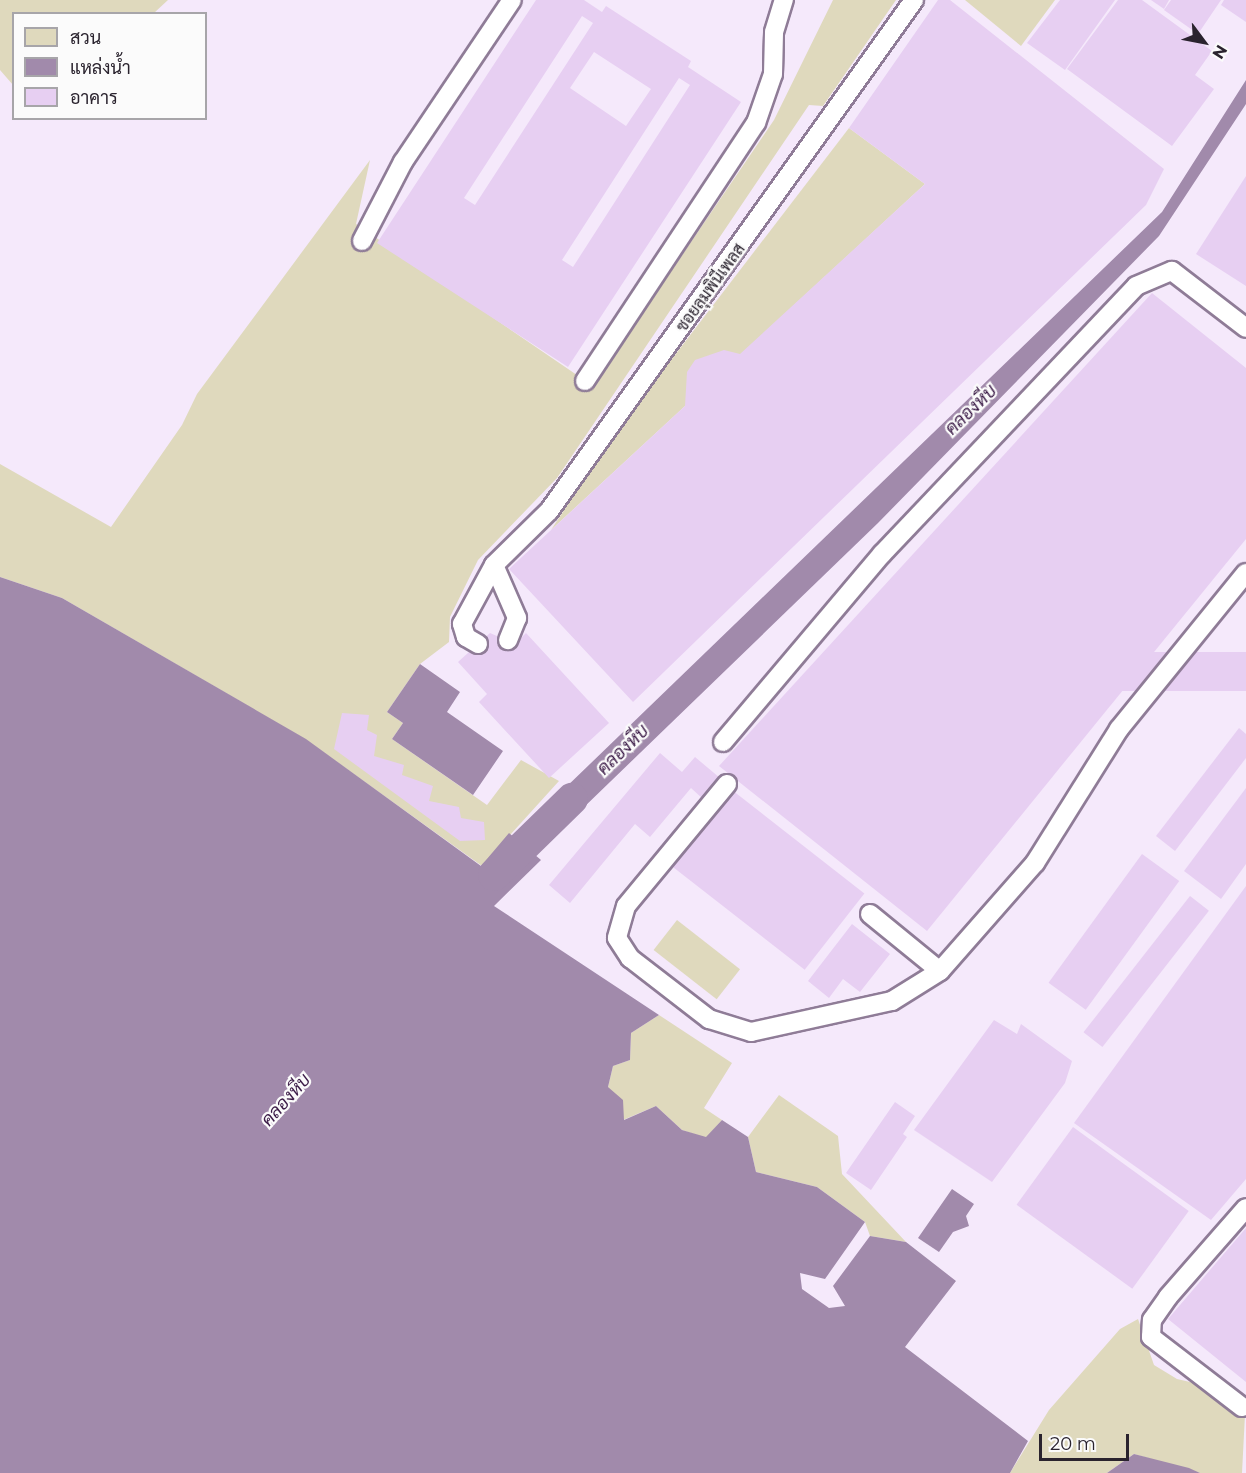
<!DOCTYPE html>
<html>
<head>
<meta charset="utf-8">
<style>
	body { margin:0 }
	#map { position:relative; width:1246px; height:1473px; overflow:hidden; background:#f5e9fb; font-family:Montserrat,Sarabun,sans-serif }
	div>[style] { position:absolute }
	.green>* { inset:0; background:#dfd9bd; transform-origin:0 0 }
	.water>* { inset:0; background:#a18aab }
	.canal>* { height:32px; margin:-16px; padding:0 16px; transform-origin:16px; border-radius:16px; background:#a18aab }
	.building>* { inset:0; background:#e7cff2; transform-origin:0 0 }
	.roads { filter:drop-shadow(2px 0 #8f7c97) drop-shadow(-2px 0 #8f7c97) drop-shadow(0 2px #8f7c97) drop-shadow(0 -2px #8f7c97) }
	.service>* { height:18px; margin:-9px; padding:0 9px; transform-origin:9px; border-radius:9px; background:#fff }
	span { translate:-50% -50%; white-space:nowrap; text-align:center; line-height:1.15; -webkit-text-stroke:4.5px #fbfbfb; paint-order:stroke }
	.street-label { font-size:16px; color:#2a232e }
	.water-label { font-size:18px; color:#3b1b47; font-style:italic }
	.legend { position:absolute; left:12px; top:12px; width:195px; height:108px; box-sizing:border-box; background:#fbfbfb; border:2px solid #a7a5a9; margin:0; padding:8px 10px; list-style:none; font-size:18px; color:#2a232e }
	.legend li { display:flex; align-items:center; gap:12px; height:30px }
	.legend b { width:30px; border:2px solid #a7a5a9 }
	.north { position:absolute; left:1174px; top:12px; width:60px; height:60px; -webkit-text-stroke:4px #fbfbfb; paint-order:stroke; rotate:122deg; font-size:16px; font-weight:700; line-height:24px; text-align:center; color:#2a232e }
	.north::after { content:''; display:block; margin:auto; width:21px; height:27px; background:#2a232e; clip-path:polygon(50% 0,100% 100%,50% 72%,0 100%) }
	.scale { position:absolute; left:1039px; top:1434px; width:90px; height:27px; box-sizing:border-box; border:3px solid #2a232e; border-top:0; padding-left:8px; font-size:18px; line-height:21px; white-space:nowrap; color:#2a232e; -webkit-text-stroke:4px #fbfbfb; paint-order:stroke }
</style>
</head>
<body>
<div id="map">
	<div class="green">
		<div style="clip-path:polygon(0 0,168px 0,154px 13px,14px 14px,13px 85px,0 70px)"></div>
		<div style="clip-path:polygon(833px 0,896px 0,823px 106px,809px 105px,557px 478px,478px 560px,450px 617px,449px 642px,420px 664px,387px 712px,403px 723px,392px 739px,487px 805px,521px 760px,559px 781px,482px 866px,305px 739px,62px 598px,0 577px,0 464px,111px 527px,182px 425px,197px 394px,370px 160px,356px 224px,593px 386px,774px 120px)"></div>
		<div style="clip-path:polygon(965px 0,1055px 0,1021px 46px)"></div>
		<div style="clip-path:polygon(849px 128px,925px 184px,551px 530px,612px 437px)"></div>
		<div style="left:677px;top:920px;width:80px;height:38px;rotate:38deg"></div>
		<div style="clip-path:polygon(659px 1015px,732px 1063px,704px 1108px,722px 1120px,706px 1138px,682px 1130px,656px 1106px,623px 1120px,608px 1087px,613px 1066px,630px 1060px,631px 1033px)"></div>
		<div style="clip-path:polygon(779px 1095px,838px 1136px,842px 1174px,906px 1242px,870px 1236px,865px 1222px,817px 1187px,756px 1172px,748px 1137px)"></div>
		<div style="clip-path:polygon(1138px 1319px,1154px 1365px,1177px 1379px,1246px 1395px,1242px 1473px,1200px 1473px,1134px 1454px,1107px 1473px,1010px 1473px,1049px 1410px,1120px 1329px)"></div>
	</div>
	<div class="water">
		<div style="clip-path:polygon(1246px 80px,1246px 104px,1159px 236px,878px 523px,551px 839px,533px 819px,1162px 212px)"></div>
		<div style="clip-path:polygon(0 577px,62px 598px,306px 739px,481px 866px,509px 833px,541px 860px,494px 906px,659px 1015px,631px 1033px,630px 1060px,613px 1066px,608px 1087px,623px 1100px,624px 1120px,656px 1106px,682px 1130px,706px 1137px,722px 1120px,748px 1137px,756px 1172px,817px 1187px,865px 1222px,825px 1279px,800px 1273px,802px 1289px,829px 1308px,845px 1306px,833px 1286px,870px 1236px,906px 1242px,956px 1281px,905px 1347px,1028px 1441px,1010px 1473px,0 1473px)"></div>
		<div style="clip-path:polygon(420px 664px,460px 692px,447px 712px,503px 751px,473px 795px,392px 739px,403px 723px,387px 712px)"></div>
		<div style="clip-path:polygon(952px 1189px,974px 1204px,966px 1216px,969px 1226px,953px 1232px,939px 1252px,918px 1238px)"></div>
		<div style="clip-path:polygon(1134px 1454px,1189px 1468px,1200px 1473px,1107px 1473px)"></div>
	</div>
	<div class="canal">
		<div style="left:494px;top:875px;width:109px;rotate:-44.3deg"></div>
	</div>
	<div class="building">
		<div style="clip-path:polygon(evenodd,536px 0,584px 0,602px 12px,606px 6px,691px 61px,688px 67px,741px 102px,568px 367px,377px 243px,536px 0,582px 16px,593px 23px,475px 205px,464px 198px,582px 16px,536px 0,594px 52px,651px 89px,626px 126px,570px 88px,594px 52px,536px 0,679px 78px,690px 85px,573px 267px,562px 260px,679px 78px)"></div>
		<div style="clip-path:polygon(938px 0,950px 0,1164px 169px,1146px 205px,633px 702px,509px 569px,685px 406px,687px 372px,695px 360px,724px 350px,740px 354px,925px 184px,849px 128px)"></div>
		<div style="clip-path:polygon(1060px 0,1115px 0,1065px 70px,1027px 43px)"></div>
		<div style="clip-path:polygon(1118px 0,1142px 0,1212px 51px,1195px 75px,1214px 89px,1172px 146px,1067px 69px)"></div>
		<div style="clip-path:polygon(1151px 0,1169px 0,1164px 9px)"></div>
		<div style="clip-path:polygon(1171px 0,1221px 0,1198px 34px,1164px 10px)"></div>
		<div style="clip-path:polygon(1224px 0,1246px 0,1246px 22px,1221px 5px)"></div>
		<div style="clip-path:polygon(1246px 176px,1246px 286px,1196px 254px)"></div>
		<div style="clip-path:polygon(1152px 293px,1246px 368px,1246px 539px,927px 931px,719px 766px)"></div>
		<div style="clip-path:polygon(490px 633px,515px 644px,526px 633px,609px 723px,549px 778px,479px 702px,487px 694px,458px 662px)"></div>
		<div style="left:1246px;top:652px;width:39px;height:400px;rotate:90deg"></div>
		<div style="clip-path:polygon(342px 713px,369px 715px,367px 730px,377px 735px,374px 756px,404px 765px,402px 775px,433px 786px,429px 801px,459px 807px,461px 818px,484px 822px,485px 840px,460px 841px,334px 749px)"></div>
		<div style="clip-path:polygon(1239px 728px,1246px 734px,1246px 758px,1175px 851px,1156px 836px)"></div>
		<div style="clip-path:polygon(660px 753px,682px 772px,695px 757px,720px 778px,703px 799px,691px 788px,650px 837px,635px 824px,570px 903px,549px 885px)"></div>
		<div style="clip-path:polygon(1246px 788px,1246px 864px,1221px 899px,1184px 871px)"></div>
		<div style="left:732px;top:790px;width:168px;height:97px;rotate:38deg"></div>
		<div style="left:1142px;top:854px;width:46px;height:159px;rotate:36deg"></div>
		<div style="clip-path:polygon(1246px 886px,1246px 1179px,1211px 1220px,1074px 1123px)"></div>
		<div style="left:1190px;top:896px;width:24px;height:173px;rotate:38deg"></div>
		<div style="clip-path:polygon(852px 924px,890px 954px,860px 992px,843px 979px,829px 998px,808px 981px)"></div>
		<div style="clip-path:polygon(994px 1020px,1017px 1034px,1021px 1024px,1072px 1061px,1065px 1083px,992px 1182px,914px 1130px)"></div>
		<div style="clip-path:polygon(895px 1102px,915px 1116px,903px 1134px,907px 1137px,871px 1190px,846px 1173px)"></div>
		<div style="left:1073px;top:1127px;width:143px;height:96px;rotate:36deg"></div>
		<div style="clip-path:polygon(1246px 1228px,1246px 1382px,1168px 1319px)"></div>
	</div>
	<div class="roads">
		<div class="service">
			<div style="left:362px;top:241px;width:89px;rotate:-62.6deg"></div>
			<div style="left:403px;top:162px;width:195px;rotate:-56.1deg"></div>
			<div style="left:585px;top:381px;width:310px;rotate:-56.5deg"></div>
			<div style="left:756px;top:123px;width:52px;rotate:-70.9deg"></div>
			<div style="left:773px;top:74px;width:42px;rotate:-88.6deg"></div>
			<div style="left:774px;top:32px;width:34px;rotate:-73deg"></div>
			<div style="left:494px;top:565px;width:77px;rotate:-44.5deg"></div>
			<div style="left:549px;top:511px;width:628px;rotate:-54.46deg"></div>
			<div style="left:478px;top:644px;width:14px;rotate:-150deg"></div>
			<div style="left:466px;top:637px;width:14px;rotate:-107deg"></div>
			<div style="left:462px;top:624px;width:67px;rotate:-61.5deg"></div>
			<div style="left:494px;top:565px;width:58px;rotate:66.5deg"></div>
			<div style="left:517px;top:618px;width:24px;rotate:112deg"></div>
			<div style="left:723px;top:742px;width:246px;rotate:-49.8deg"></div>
			<div style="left:882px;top:554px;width:369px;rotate:-46.5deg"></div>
			<div style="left:1136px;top:286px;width:39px;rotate:-23deg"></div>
			<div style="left:1172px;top:271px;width:93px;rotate:37.6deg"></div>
			<div style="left:727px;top:784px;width:158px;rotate:129.6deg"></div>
			<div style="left:626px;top:906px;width:33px;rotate:106deg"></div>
			<div style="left:617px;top:938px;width:24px;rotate:57deg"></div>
			<div style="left:630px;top:958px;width:100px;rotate:37.7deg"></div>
			<div style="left:709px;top:1019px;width:44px;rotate:17.2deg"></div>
			<div style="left:751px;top:1032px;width:144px;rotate:-12.4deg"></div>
			<div style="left:892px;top:1001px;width:57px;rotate:-32deg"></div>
			<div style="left:940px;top:971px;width:144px;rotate:-48.7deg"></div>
			<div style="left:1035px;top:863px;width:158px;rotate:-57.9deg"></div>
			<div style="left:1119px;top:729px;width:201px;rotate:-50.9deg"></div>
			<div style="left:870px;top:914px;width:90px;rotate:39.2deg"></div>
			<div style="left:1242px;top:1407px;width:115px;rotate:-142.4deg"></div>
			<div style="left:1151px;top:1337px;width:17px;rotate:-87deg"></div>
			<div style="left:1152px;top:1320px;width:28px;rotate:-55deg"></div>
			<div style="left:1168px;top:1297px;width:118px;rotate:-48.8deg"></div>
		</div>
	</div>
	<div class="street-label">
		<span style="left:711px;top:288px;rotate:-54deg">ซอยลุมพินีเพลส</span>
	</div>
	<div class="water-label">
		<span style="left:971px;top:410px;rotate:-44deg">คลองหีบ</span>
		<span style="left:623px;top:750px;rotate:-44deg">คลองหีบ</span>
		<span style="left:286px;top:1100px;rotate:-48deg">คลองหีบ</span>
	</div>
	<ul class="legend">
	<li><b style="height:16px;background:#dfd9bd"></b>สวน</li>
	<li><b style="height:16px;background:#a18aab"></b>แหล่งน้ำ</li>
	<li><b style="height:16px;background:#e7cff2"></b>อาคาร</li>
	</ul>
	<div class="north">N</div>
	<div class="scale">20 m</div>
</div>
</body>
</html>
